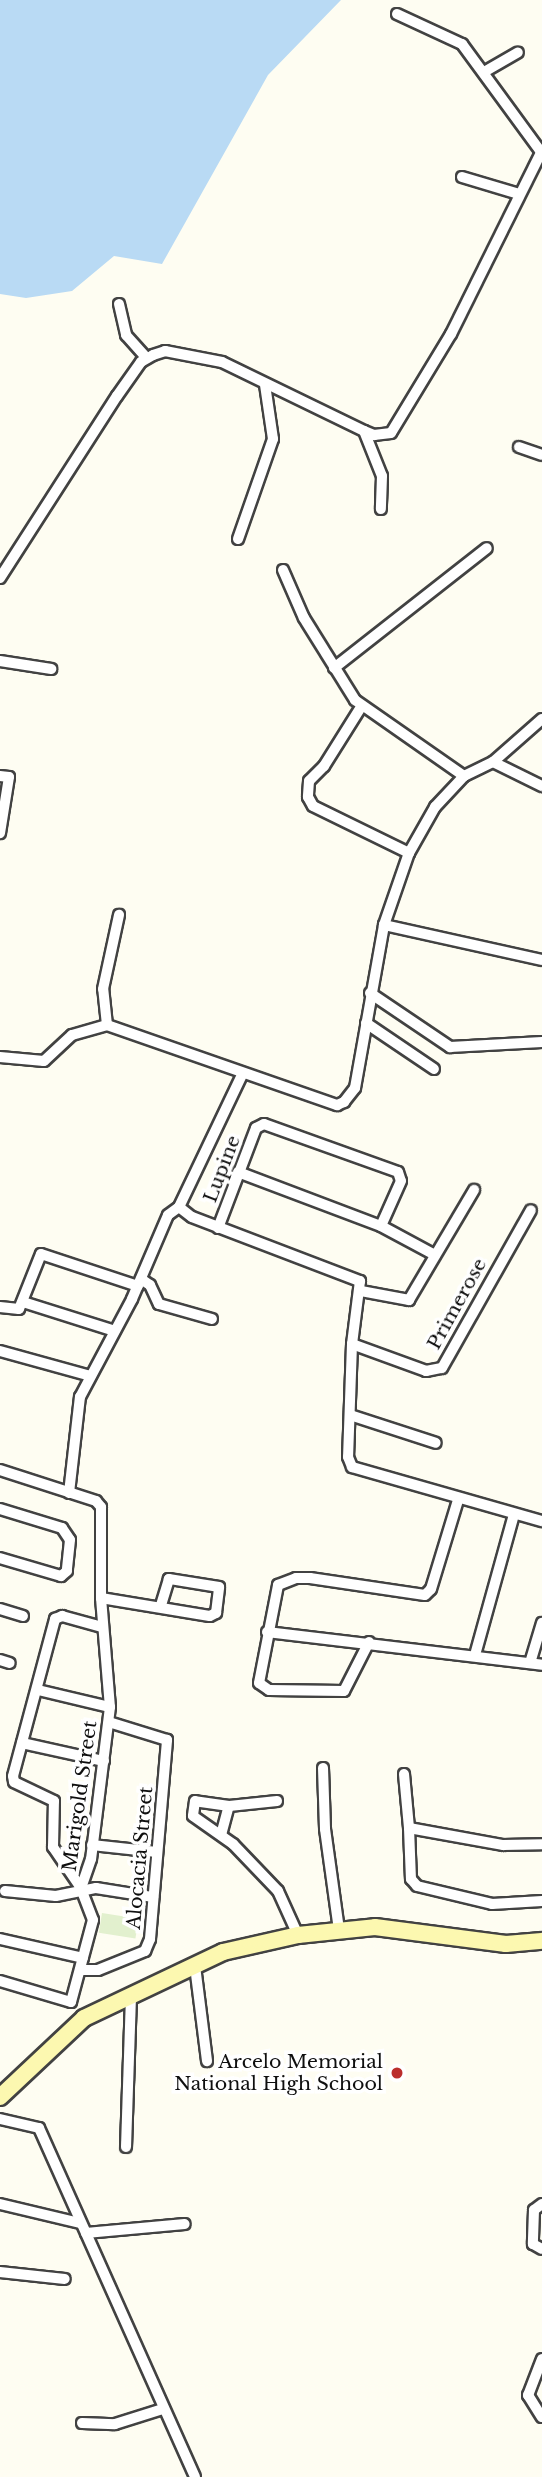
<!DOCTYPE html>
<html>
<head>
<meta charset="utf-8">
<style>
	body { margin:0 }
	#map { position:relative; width:542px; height:2477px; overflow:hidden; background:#fefdf2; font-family:"Libre Baskerville",serif }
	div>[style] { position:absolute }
	.pitch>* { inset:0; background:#e2f0ce; transform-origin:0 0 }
	.water>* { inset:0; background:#b9daf4 }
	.roads { filter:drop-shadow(2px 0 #424242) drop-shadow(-2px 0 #424242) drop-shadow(0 2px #424242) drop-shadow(0 -2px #424242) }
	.street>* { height:10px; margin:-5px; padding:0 5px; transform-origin:5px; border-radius:5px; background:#fff }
	.secondary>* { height:16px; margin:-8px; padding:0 8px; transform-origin:8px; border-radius:8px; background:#fcf8b0 }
	.dots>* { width:19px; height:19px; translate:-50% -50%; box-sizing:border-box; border:4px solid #fff; border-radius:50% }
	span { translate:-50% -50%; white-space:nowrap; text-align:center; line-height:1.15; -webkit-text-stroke:7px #fff; paint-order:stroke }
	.street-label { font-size:19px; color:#0f0f0f }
	.poi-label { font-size:19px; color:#0f0f0f }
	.right { translate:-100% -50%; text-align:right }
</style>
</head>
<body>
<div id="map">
	<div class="pitch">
		<div style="left:102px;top:1913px;width:37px;height:20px;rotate:9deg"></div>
	</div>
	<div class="water">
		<div style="clip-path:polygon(0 0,341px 0,268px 75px,162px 264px,114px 256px,72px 291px,26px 298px,0 294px)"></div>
	</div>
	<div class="roads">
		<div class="street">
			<div style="left:397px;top:14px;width:72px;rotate:24.8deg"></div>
			<div style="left:462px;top:44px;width:134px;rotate:53.8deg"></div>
			<div style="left:484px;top:72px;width:39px;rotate:-30deg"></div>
			<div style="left:462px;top:177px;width:59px;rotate:16.6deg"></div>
			<div style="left:119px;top:304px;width:32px;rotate:77deg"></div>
			<div style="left:126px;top:335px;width:31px;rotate:48deg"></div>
			<div style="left:364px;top:431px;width:48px;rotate:68.2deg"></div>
			<div style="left:382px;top:476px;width:33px;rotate:92deg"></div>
			<div style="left:519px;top:447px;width:24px;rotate:19deg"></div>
			<div style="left:238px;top:539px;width:106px;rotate:-70.7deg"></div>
			<div style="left:273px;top:439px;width:55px;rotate:-98.4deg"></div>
			<div style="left:283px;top:570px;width:52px;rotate:66.4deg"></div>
			<div style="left:304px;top:618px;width:97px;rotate:58.1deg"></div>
			<div style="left:355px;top:700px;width:133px;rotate:34.9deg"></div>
			<div style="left:0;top:578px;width:216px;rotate:-57.3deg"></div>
			<div style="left:117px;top:396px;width:42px;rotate:-54.8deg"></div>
			<div style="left:141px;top:362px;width:14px;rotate:-30deg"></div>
			<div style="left:153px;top:355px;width:13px;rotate:-18deg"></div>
			<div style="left:165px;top:351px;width:58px;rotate:10.9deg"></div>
			<div style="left:222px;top:362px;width:158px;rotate:25.9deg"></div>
			<div style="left:364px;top:431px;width:11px;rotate:22deg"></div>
			<div style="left:374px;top:435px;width:17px;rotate:-7deg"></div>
			<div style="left:391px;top:433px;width:116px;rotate:-58.8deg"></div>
			<div style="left:451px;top:334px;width:204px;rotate:-63.6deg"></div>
			<div style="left:0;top:661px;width:52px;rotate:8.9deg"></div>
			<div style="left:334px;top:668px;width:194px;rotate:-38.1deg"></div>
			<div style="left:361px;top:707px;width:70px;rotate:122.1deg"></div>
			<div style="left:324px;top:766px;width:21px;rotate:135deg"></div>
			<div style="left:309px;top:781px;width:16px;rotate:94deg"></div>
			<div style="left:308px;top:797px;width:10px;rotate:61deg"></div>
			<div style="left:313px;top:806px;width:107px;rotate:26.1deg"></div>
			<div style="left:493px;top:762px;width:55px;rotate:26.1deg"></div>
			<div style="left:0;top:776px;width:9px;rotate:6deg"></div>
			<div style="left:9px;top:777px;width:57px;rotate:99.1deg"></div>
			<div style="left:384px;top:925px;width:162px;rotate:12.5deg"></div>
			<div style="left:370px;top:993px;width:97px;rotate:34deg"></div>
			<div style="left:450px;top:1047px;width:92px;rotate:-3.1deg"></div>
			<div style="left:366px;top:1023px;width:82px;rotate:34.1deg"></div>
			<div style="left:107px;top:1025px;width:36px;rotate:-96deg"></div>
			<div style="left:103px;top:989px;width:76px;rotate:-77.8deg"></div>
			<div style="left:0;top:1057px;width:44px;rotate:5.2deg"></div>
			<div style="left:44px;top:1061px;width:38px;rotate:-43deg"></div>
			<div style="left:72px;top:1035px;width:36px;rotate:-16deg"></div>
			<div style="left:107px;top:1025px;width:244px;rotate:19.2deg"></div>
			<div style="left:337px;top:1105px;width:8px;rotate:-23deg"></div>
			<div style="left:344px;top:1102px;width:18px;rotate:-52deg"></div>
			<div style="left:355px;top:1088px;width:166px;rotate:-79.9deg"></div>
			<div style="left:384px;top:925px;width:76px;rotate:-70.9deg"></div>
			<div style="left:409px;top:853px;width:53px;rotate:-60.5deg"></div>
			<div style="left:435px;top:807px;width:42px;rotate:-46.9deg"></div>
			<div style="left:464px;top:776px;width:32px;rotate:-26deg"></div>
			<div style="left:493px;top:762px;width:65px;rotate:-41.3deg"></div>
			<div style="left:238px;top:1172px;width:153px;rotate:20.7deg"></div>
			<div style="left:381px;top:1226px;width:61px;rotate:28.2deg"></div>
			<div style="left:179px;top:1207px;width:148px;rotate:-64.5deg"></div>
			<div style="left:218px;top:1228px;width:107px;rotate:-69.2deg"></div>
			<div style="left:256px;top:1128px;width:9px;rotate:-27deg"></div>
			<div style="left:264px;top:1124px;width:142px;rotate:19.7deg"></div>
			<div style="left:398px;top:1172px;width:9px;rotate:72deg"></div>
			<div style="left:401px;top:1181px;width:49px;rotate:114deg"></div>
			<div style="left:141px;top:1279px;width:11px;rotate:34deg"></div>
			<div style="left:150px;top:1285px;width:21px;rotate:65deg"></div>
			<div style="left:159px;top:1304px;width:55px;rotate:15.8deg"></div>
			<div style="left:361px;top:1291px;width:49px;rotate:10.6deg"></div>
			<div style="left:409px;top:1300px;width:128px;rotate:-59.4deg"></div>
			<div style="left:23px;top:1302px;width:96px;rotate:17.5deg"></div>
			<div style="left:0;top:1307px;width:19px;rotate:6deg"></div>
			<div style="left:19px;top:1309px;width:59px;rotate:-68.2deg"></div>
			<div style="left:41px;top:1254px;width:102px;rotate:18.3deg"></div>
			<div style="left:352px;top:1344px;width:79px;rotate:20deg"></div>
			<div style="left:426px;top:1371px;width:16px;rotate:-11deg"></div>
			<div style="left:442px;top:1368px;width:181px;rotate:-60.6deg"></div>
			<div style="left:0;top:1351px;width:94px;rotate:15.4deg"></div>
			<div style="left:350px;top:1415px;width:90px;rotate:18deg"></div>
			<div style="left:0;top:1470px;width:101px;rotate:17.9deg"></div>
			<div style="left:96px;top:1501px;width:8px;rotate:50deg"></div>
			<div style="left:101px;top:1507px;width:91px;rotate:90deg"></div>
			<div style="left:101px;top:1598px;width:109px;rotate:85.3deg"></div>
			<div style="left:110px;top:1707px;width:153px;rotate:97.1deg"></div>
			<div style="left:91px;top:1859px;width:31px;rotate:109deg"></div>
			<div style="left:69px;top:1493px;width:97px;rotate:-83.5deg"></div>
			<div style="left:80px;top:1397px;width:111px;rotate:-62deg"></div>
			<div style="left:132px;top:1299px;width:91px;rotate:-66.8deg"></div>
			<div style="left:168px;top:1215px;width:14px;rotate:-36deg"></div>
			<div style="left:179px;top:1207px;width:16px;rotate:38deg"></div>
			<div style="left:192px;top:1217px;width:180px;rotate:20.9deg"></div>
			<div style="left:360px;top:1281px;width:64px;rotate:97.2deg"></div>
			<div style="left:352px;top:1344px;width:113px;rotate:92deg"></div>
			<div style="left:348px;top:1457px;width:11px;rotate:68deg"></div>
			<div style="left:352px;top:1467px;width:198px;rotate:15.9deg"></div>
			<div style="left:0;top:1509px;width:65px;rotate:17deg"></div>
			<div style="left:62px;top:1528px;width:14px;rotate:56deg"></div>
			<div style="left:70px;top:1540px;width:31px;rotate:96deg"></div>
			<div style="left:67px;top:1571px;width:8px;rotate:140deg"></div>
			<div style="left:61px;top:1576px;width:64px;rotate:-163.6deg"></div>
			<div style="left:101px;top:1598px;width:110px;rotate:9.4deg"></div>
			<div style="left:210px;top:1616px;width:7px;rotate:-27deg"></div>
			<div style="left:216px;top:1613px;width:26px;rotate:-83deg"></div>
			<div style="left:219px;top:1587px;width:51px;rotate:-170.9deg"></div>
			<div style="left:169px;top:1579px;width:28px;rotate:107deg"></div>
			<div style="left:0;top:1609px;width:24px;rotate:17deg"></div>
			<div style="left:267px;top:1632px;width:277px;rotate:6.8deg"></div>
			<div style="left:369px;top:1642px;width:55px;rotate:117deg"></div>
			<div style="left:344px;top:1691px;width:75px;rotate:-179.2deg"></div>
			<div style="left:269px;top:1690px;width:12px;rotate:-145deg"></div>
			<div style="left:259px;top:1683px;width:100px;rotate:-79deg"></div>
			<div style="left:278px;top:1585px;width:19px;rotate:-21deg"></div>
			<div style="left:296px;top:1578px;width:14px"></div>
			<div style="left:310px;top:1578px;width:116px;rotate:8.4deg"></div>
			<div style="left:425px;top:1595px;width:8px;rotate:-45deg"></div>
			<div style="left:431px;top:1589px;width:93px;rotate:-73.1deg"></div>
			<div style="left:475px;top:1655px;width:146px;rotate:-74.5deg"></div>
			<div style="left:0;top:1660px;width:10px;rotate:17deg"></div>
			<div style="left:530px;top:1663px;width:42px;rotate:-73.3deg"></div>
			<div style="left:38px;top:1690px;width:74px;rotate:13.3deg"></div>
			<div style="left:22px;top:1743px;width:84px;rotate:12.4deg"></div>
			<div style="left:323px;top:1768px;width:61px;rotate:88.1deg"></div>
			<div style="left:325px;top:1829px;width:102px;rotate:82.1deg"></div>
			<div style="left:404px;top:1774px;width:54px;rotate:84.7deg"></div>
			<div style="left:409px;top:1828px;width:96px;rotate:10.3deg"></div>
			<div style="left:503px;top:1845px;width:39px;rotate:-1deg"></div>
			<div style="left:277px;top:1801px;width:48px;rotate:174.1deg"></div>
			<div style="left:229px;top:1806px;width:34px;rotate:-172deg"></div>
			<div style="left:195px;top:1801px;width:15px;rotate:98deg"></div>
			<div style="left:193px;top:1816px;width:49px;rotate:35deg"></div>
			<div style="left:233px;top:1844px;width:65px;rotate:46.2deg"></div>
			<div style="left:278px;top:1891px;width:48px;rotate:65.6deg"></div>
			<div style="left:409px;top:1828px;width:51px;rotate:87.8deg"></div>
			<div style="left:411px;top:1879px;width:9px;rotate:49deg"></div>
			<div style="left:417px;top:1886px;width:77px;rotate:13.5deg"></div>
			<div style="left:492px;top:1904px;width:50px;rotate:-3.4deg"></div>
			<div style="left:221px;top:1835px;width:30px;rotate:-75deg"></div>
			<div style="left:92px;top:1845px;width:65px;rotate:6.1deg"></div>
			<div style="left:5px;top:1891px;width:51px;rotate:5.6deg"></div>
			<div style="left:56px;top:1896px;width:41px;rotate:-11.3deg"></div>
			<div style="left:96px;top:1888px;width:58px;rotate:9deg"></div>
			<div style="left:0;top:1939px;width:85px;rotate:12.9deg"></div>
			<div style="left:195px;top:1966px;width:96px;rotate:82.8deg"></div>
			<div style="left:80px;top:1970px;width:18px"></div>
			<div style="left:98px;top:1970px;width:51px;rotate:-22deg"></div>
			<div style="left:145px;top:1951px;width:13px;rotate:-67deg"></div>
			<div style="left:150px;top:1939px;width:200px;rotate:-85.1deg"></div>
			<div style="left:167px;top:1740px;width:61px;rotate:-162.8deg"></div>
			<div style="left:0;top:1981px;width:74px;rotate:16.5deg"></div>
			<div style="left:71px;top:2002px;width:85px;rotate:-75deg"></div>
			<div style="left:93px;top:1920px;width:34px;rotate:-111deg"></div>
			<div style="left:81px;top:1888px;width:50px;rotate:-124.3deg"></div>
			<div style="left:53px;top:1847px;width:46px;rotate:-88.8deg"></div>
			<div style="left:54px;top:1801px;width:44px;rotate:-154.6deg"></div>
			<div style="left:14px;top:1782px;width:6px;rotate:-99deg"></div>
			<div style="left:13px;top:1776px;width:163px;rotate:-75deg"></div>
			<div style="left:55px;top:1619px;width:8px;rotate:-23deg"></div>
			<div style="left:62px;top:1616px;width:41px;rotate:15.4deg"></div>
			<div style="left:0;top:2119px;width:40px;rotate:13deg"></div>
			<div style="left:39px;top:2128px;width:382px;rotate:65.9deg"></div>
			<div style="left:126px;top:2147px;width:151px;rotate:-88.1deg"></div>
			<div style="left:0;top:2204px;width:82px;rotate:13.4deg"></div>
			<div style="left:542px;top:2204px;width:10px;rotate:143deg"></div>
			<div style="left:534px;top:2210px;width:34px;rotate:92deg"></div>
			<div style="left:533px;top:2244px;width:10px;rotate:29deg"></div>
			<div style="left:86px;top:2233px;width:99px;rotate:-5.2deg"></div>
			<div style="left:0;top:2272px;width:65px;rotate:6.1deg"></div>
			<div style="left:542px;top:2359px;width:39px;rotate:111deg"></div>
			<div style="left:528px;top:2395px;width:26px;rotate:58deg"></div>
			<div style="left:82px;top:2423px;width:33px;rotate:2deg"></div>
			<div style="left:115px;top:2424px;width:50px;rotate:-17.4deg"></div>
		</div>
		<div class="secondary">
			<div style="left:0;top:2097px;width:115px;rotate:-43.2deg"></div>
			<div style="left:84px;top:2018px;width:154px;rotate:-25.4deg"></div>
			<div style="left:223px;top:1952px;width:77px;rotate:-12.8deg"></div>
			<div style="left:298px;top:1935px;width:77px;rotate:-5.9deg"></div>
			<div style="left:375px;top:1927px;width:132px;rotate:7.4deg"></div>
			<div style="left:506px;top:1944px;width:36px;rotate:-5deg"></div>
		</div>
	</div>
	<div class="dots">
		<div style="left:397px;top:2073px;background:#bb2e2c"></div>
	</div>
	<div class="street-label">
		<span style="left:222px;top:1169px;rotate:-69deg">Lupine</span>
		<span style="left:457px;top:1304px;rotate:-61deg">Primerose</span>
		<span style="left:80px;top:1796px;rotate:-82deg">Marigold Street</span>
		<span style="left:140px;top:1858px;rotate:-85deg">Alocacia Street</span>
	</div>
	<div class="poi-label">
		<span class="right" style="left:383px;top:2073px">Arcelo Memorial<br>National High School</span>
	</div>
</div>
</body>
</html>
